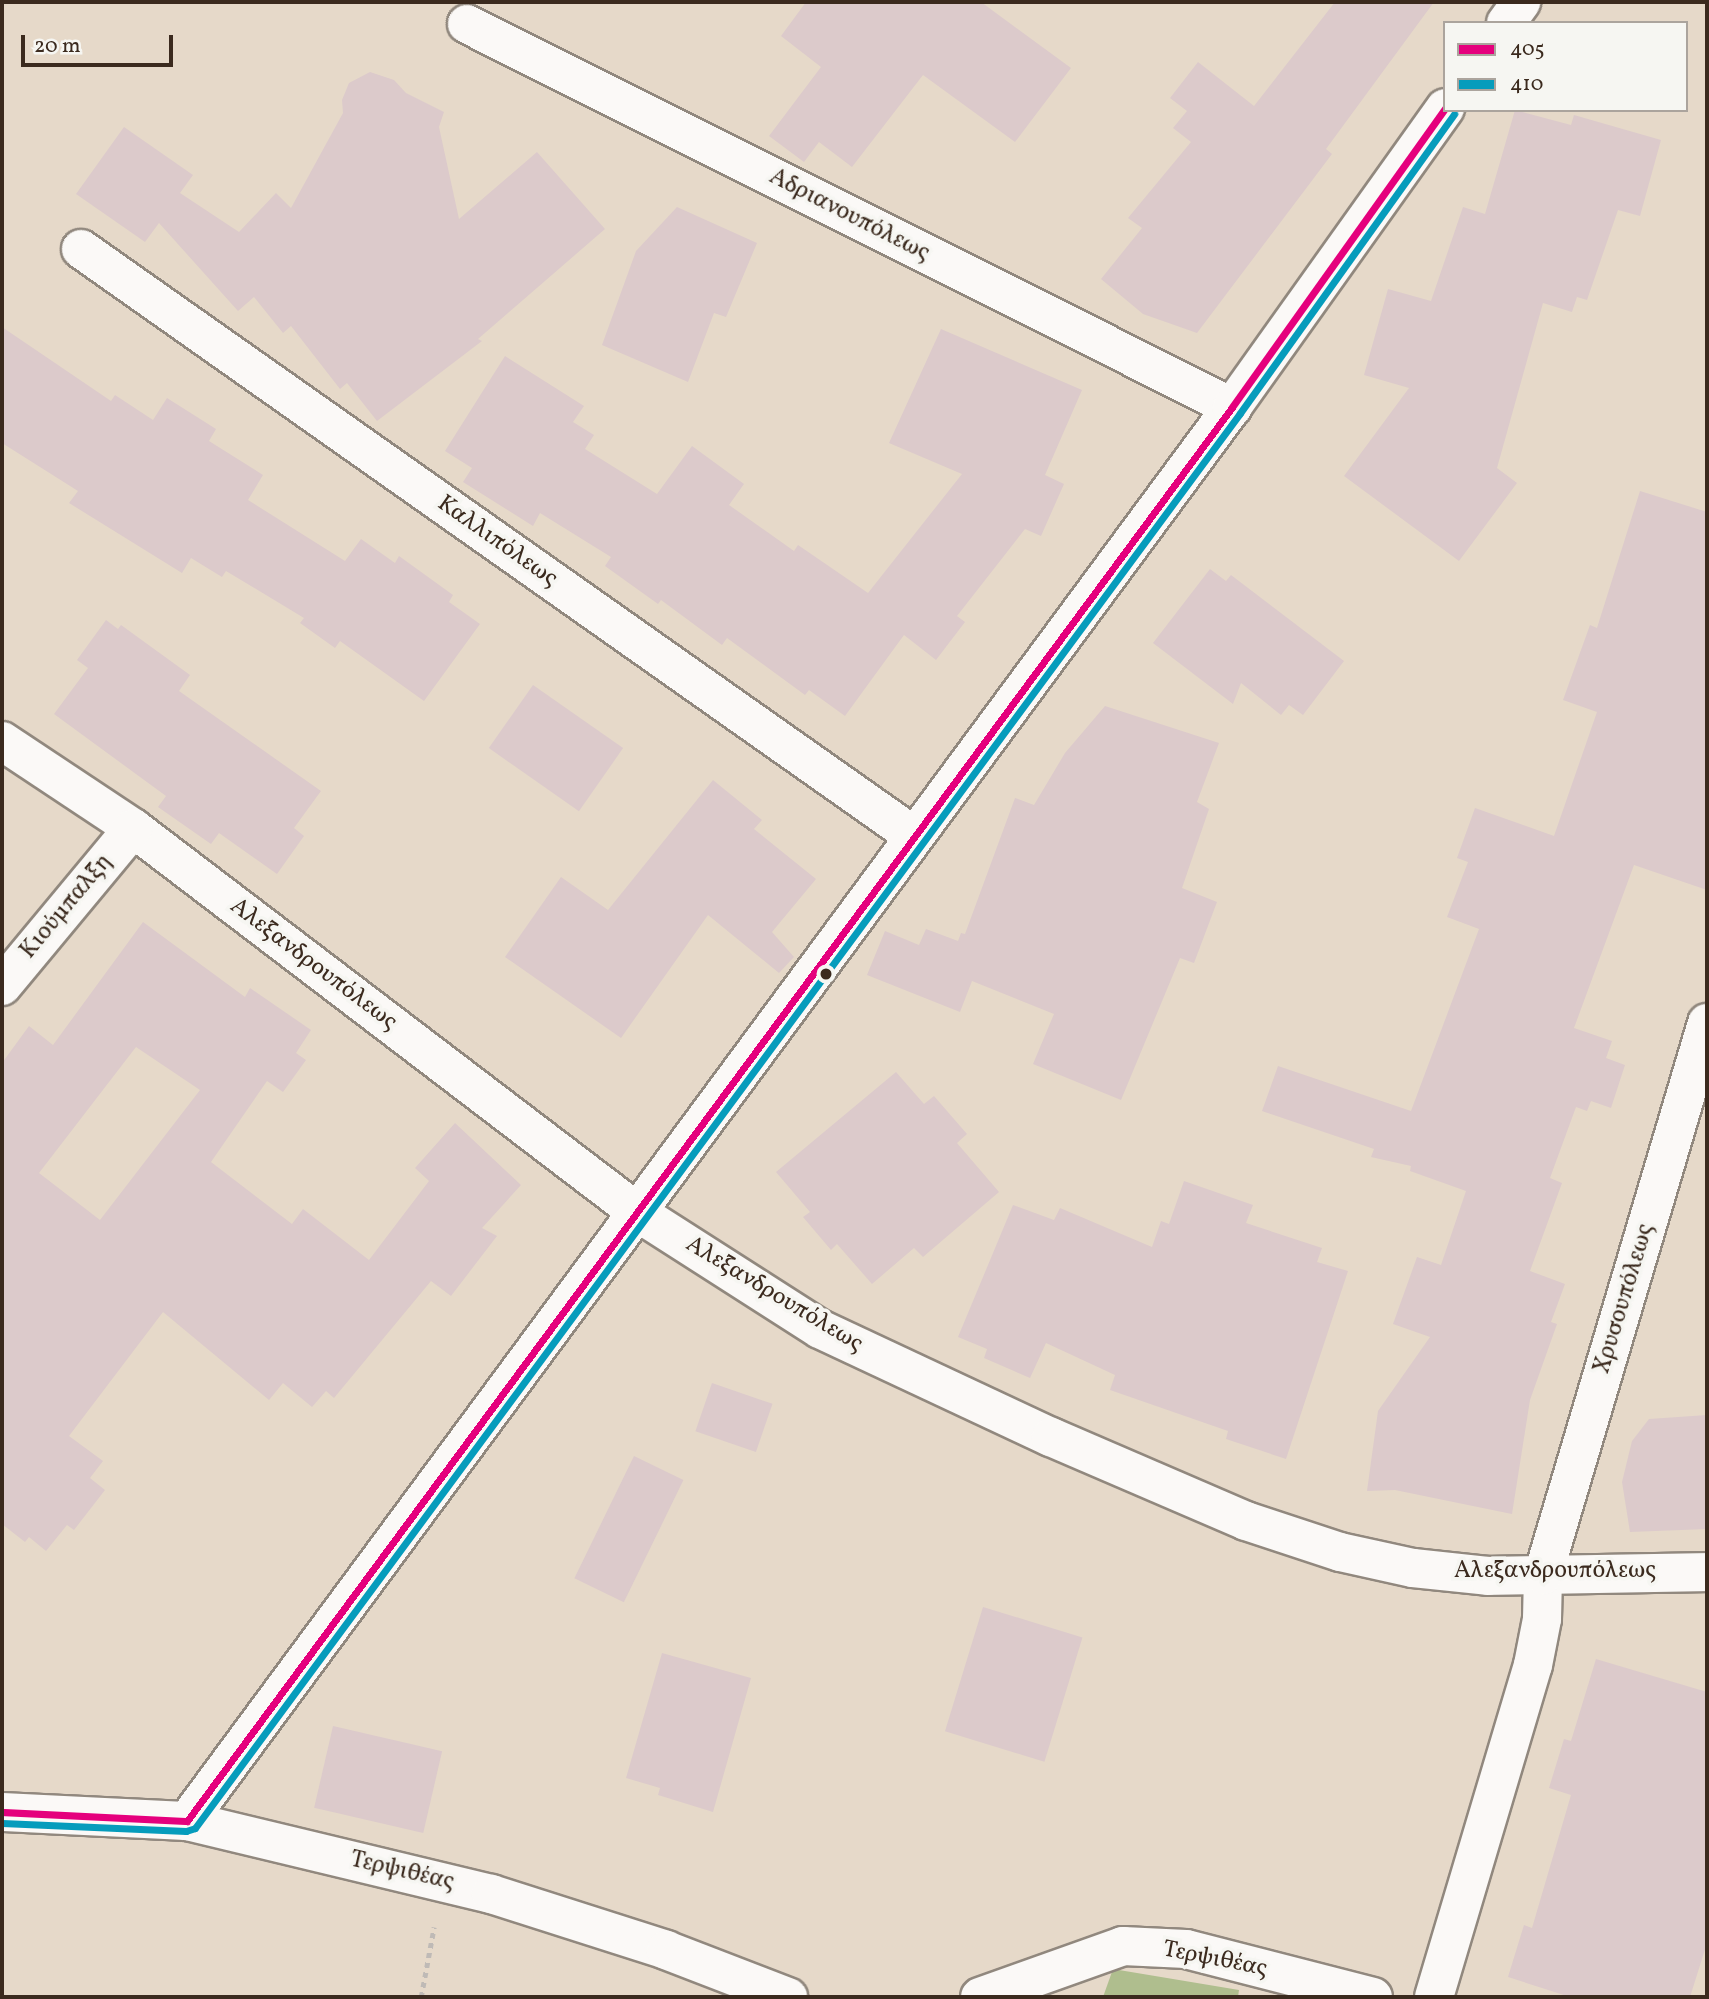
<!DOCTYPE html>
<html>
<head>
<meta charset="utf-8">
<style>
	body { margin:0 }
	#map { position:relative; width:1709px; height:1999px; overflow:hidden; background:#e6d9c9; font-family:Vollkorn,serif }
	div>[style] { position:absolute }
	.forest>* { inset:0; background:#afbe8e }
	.building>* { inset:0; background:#dccacb; transform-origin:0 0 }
	.path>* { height:4.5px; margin-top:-2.25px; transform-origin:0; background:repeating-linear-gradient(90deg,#bfbab6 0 5px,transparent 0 10px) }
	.roads { filter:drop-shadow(2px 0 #91887e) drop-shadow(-2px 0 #91887e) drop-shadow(0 2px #91887e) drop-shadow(0 -2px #91887e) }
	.minor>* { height:38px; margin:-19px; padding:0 19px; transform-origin:19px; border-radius:19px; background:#fbf9f7 }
	.bus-1>* { height:7px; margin:-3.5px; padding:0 3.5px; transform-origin:3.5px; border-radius:3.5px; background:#e5007d }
	.bus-2>* { height:7px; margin:-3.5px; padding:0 3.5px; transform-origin:3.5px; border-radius:3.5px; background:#069cbc }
	.dots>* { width:19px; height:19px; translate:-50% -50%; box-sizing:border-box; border:4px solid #f6f6f2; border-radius:50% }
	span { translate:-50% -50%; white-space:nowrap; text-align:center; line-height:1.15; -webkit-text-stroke:7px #f6f6f2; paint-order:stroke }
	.street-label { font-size:24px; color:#3b2a1e }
	.frame { position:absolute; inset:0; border:4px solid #3b2a1e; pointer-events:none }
	.legend { position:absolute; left:1443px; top:21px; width:245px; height:91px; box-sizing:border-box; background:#f6f6f2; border:2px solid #aba49d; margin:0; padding:9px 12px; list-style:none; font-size:21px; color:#3b2a1e }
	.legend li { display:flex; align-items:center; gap:14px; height:35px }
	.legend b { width:35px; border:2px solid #aba49d }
	.scale { position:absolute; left:21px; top:35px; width:152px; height:32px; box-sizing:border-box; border:4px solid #3b2a1e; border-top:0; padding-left:9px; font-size:21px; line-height:24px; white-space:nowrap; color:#3b2a1e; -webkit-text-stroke:5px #f6f6f2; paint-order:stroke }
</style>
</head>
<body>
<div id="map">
	<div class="forest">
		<div style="clip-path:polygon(1113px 1969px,1239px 1990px,1238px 1997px,1103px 1997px)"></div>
	</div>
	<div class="building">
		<div style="clip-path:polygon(806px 2px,981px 2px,1071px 68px,1015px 142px,923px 75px,852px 167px,819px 142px,804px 162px,769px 136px,821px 67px,781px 36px)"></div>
		<div style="clip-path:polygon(1335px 2px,1434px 2px,1326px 149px,1332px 154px,1197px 333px,1143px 314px,1101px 279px,1142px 228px,1128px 218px,1191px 142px,1173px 128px,1187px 111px,1170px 98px,1198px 62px,1254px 106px)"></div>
		<div style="clip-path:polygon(370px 72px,394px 80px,406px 93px,444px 112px,439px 127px,459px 219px,537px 152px,605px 229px,478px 339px,482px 341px,377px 421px,347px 383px,340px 389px,291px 326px,283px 333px,254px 297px,238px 311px,159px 223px,145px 242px,76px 194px,124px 127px,193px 175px,180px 193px,239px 232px,276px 193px,291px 208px,343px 113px,342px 100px,349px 83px)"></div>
		<div style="clip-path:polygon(1515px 110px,1571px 125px,1574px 115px,1661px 140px,1640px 216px,1618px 210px,1587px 300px,1577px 297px,1572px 312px,1543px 303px,1497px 468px,1517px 483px,1459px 561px,1344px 476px,1409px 388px,1364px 375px,1388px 289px,1431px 301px,1463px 207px,1485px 214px)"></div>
		<div style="clip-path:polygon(677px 207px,757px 243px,726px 317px,714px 313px,688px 382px,602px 345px,636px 251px)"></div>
		<div style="clip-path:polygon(2px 327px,111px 401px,115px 395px,153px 420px,167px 398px,216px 429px,209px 441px,263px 475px,248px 500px,345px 561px,361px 539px,395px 563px,399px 556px,453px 595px,449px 602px,480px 624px,424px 701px,340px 641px,335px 648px,300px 623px,304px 618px,226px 571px,222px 577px,191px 558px,182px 573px,69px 503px,78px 491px,2px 443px)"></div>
		<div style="clip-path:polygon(941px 329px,1082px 390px,1045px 475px,1064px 484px,1041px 536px,1025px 529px,957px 616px,965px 622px,936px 660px,904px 635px,845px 716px,809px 690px,805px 695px,727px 638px,722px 645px,661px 600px,658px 604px,605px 566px,611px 557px,540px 513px,533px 526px,463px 482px,472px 468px,445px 451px,505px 356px,584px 406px,573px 422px,594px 435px,585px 449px,657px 494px,692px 446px,744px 484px,729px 505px,794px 551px,798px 545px,868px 593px,962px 474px,889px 443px)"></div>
		<div style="clip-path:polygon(1640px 491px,1707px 512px,1707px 890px,1634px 865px,1574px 1028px,1612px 1041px,1606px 1058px,1625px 1065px,1611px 1108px,1591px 1101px,1587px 1111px,1576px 1107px,1550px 1178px,1562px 1183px,1530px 1271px,1565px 1284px,1551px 1322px,1557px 1324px,1530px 1400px,1512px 1514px,1395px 1490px,1367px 1491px,1378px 1411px,1430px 1337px,1393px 1324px,1417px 1257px,1441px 1265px,1466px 1191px,1410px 1171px,1411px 1166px,1371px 1157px,1374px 1149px,1262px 1111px,1278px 1066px,1411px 1111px,1479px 929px,1447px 917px,1468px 862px,1457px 858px,1475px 808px,1554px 836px,1597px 712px,1563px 700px,1590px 625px,1597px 628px)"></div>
		<div style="clip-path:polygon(1210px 569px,1226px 581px,1231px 575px,1344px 661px,1303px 715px,1289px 705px,1281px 715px,1241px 683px,1233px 704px,1153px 643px)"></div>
		<div style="clip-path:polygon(106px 620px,118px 629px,121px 625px,190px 675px,179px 691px,321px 791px,294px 828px,304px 836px,277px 874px,219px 833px,211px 844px,158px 807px,166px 796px,54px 714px,88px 668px,77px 660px)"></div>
		<div style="left:533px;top:685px;width:110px;height:77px;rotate:35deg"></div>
		<div style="clip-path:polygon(1105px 706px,1219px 743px,1197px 802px,1209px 809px,1182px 888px,1217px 902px,1194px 963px,1180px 958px,1121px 1100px,1033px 1064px,1054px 1014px,972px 981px,960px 1012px,867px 975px,885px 931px,919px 945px,926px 929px,958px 941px,961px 933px,965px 934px,1015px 798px,1034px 805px,1065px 753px)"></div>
		<div style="clip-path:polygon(713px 780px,762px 820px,754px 829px,816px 879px,772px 932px,794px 957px,779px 973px,708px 915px,621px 1038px,505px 957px,561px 877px,608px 910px)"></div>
		<div style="clip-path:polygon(evenodd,143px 922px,245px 997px,250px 988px,311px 1030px,296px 1053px,306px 1060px,283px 1092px,267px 1081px,211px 1162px,292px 1224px,303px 1209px,369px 1260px,429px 1181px,415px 1168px,455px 1123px,521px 1185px,482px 1228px,497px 1236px,451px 1296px,431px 1281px,334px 1398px,326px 1391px,312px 1407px,283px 1383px,269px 1400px,163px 1312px,69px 1436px,103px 1461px,90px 1478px,105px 1490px,74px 1530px,67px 1525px,46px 1551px,29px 1537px,25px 1542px,2px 1524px,2px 1063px,29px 1026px,53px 1045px,143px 922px,136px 1047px,200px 1090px,100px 1220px,39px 1173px,136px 1047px)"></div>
		<div style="clip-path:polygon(896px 1072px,924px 1104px,934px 1096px,967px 1134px,957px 1143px,999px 1192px,923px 1257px,914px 1248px,872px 1284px,837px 1244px,831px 1250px,803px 1217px,810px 1212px,776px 1172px)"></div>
		<div style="clip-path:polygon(1184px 1181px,1253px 1205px,1246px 1223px,1322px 1248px,1317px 1262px,1348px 1271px,1286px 1459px,1226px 1439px,1228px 1431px,1110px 1390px,1115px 1375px,1046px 1343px,1030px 1378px,984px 1358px,987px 1349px,958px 1337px,1013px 1205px,1054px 1220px,1060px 1208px,1152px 1247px,1161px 1221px,1169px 1224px)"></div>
		<div style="left:712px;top:1383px;width:64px;height:51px;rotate:19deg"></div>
		<div style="clip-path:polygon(1707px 1415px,1707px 1529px,1630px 1532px,1622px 1482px,1632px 1441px,1649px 1419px)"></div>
		<div style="left:634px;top:1456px;width:55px;height:136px;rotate:26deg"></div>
		<div style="left:983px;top:1607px;width:104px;height:130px;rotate:17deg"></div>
		<div style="clip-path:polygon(662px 1653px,751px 1678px,713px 1812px,658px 1795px,660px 1788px,626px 1778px)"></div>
		<div style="clip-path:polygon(1596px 1659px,1707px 1692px,1707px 1943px,1690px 1997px,1570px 1997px,1508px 1977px,1524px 1925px,1532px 1928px,1571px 1795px,1549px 1788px,1564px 1739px,1571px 1741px)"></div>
		<div style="left:333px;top:1726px;width:112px;height:84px;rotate:13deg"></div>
	</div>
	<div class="path">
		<div style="left:421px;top:1997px;width:71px;rotate:-79.5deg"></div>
	</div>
	<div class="roads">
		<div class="minor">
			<div style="left:1506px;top:23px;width:26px;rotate:-54deg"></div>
			<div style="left:467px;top:24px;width:856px;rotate:26.6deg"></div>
			<div style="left:81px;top:249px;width:1019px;rotate:35.17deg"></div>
			<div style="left:2px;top:741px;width:157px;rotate:33.6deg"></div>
			<div style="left:133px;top:828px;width:634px;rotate:37.3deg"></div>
			<div style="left:637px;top:1212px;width:217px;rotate:32.6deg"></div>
			<div style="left:820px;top:1329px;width:255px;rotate:25.1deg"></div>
			<div style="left:1051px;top:1437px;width:212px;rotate:23.3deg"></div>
			<div style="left:1246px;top:1521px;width:99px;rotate:18.3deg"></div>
			<div style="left:1340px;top:1552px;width:75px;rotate:12.4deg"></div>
			<div style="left:1413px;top:1568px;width:75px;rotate:6.1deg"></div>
			<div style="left:1488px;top:1576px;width:219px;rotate:-1deg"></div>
			<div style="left:2px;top:986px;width:205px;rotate:-50.3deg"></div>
			<div style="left:2px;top:1812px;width:185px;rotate:2.8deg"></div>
			<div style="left:187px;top:1821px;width:313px;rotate:13.5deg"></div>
			<div style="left:491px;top:1894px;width:184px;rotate:17.7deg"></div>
			<div style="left:666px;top:1950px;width:131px;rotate:21.1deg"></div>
			<div style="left:187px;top:1821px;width:1758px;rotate:-53.53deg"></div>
			<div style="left:1232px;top:407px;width:367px;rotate:-54.5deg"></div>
			<div style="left:980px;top:1997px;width:152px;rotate:-19.6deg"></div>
			<div style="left:1123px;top:1946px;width:63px;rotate:2.7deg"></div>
			<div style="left:1186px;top:1949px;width:193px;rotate:14.4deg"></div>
			<div style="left:1434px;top:1997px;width:346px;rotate:-73.4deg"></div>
			<div style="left:1533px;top:1665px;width:47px;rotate:-78.9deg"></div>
			<div style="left:1542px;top:1619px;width:44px;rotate:-88.7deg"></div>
			<div style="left:1543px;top:1575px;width:576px;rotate:-73.45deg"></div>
		</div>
	</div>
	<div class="bus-1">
		<div style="left:2px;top:1812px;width:185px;rotate:2.8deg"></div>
		<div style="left:187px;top:1821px;width:1758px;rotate:-53.53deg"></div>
		<div style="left:1232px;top:407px;width:367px;rotate:-54.5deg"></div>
	</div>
	<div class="bus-2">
		<div style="left:2px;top:1823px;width:184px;rotate:2.5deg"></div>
		<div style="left:186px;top:1831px;width:9px;rotate:-18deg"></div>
		<div style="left:195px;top:1828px;width:1759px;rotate:-53.55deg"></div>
		<div style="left:1240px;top:413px;width:368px;rotate:-54.4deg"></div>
	</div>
	<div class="dots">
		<div style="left:826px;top:974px;background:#3b2a1e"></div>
	</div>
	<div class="street-label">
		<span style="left:849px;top:216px;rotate:27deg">Αδριανουπόλεως</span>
		<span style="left:497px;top:542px;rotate:35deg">Καλλιπόλεως</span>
		<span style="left:67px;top:907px;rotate:-50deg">Κιούμπαλξη</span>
		<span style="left:313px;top:965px;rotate:37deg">Αλεξανδρουπόλεως</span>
		<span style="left:774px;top:1295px;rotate:31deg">Αλεξανδρουπόλεως</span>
		<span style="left:1625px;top:1299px;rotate:-73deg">Χρυσουπόλεως</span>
		<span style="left:1555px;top:1572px">Αλεξανδρουπόλεως</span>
		<span style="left:402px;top:1872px;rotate:13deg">Τερψιθέας</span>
		<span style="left:1215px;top:1960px;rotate:11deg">Τερψιθέας</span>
	</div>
	<div class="frame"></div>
	<ul class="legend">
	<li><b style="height:9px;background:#e5007d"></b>405</li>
	<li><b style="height:9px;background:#069cbc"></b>410</li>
	</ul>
	<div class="scale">20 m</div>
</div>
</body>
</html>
